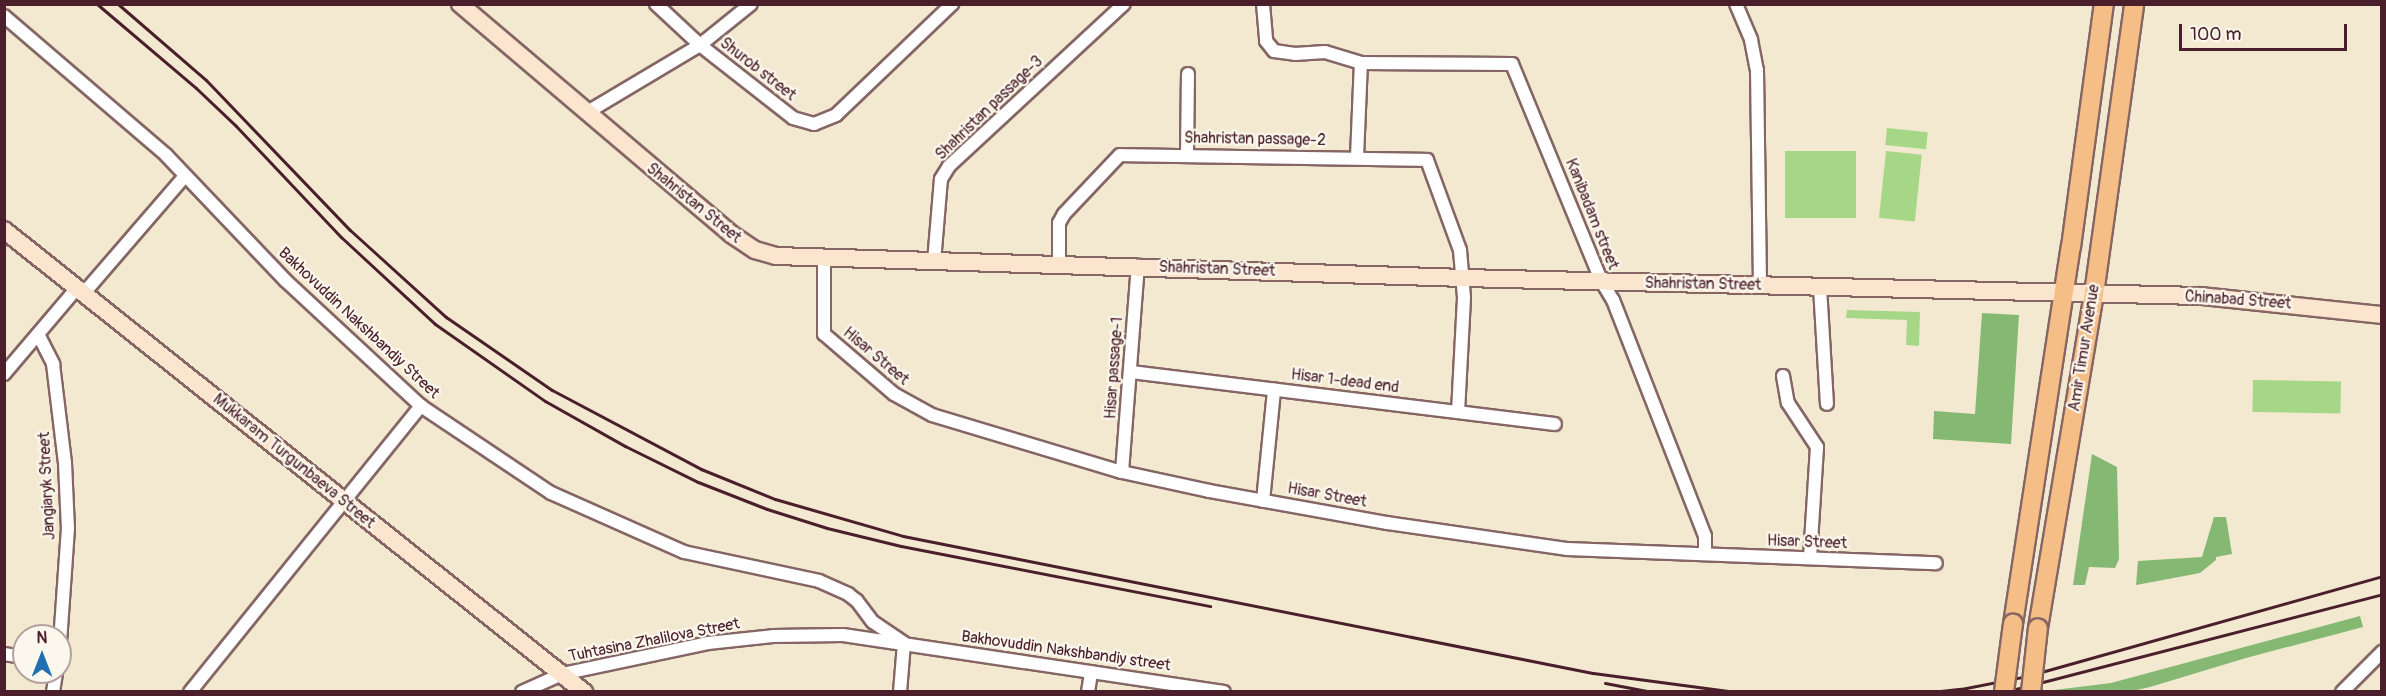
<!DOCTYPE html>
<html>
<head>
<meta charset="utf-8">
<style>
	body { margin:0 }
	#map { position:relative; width:2386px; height:696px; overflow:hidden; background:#f3e9d1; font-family:Pangolin,sans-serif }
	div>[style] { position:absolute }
	.green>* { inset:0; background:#a6d786; transform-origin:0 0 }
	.forest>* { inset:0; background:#84b873 }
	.roads { filter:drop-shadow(2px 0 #856665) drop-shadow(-2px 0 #856665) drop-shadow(0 2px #856665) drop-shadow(0 -2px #856665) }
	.street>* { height:12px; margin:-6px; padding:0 6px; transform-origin:6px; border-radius:6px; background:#fff }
	.secondary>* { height:16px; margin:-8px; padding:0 8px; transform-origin:8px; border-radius:8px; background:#fbe5cf }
	.primary>* { height:18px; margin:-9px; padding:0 9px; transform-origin:9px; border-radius:9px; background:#f6be87 }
	.rail>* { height:3px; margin:-1.5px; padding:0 1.5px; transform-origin:1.5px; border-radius:1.5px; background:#4a1f2b }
	.bridges { filter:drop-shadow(2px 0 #856665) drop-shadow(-2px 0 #856665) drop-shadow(0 2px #856665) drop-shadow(0 -2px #856665) }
	.primary-bridge>* { height:18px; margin:-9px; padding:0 9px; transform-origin:9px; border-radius:9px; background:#f6be87 }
	span { translate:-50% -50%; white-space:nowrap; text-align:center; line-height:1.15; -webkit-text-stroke:4.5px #fbf7ec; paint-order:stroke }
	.street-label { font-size:16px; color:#4a1f2b }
	.frame { position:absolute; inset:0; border:6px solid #4a1f2b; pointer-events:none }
	.north { position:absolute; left:12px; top:624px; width:60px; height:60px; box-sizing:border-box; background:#fbf7ec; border:2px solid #b4a19f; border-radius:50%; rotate:0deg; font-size:16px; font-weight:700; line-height:24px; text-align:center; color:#4a1f2b }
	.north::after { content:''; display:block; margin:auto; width:21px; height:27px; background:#1f6fb2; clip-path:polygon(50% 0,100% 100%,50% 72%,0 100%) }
	.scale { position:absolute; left:2179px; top:24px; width:168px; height:27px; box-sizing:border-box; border:3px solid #4a1f2b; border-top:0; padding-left:8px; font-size:18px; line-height:21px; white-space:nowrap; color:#4a1f2b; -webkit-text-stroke:4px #fbf7ec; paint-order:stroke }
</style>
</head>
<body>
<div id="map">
	<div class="green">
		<div style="left:1887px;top:128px;width:41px;height:17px;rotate:6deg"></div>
		<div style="left:1785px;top:151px;width:71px;height:67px"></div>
		<div style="left:1886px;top:151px;width:36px;height:67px;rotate:6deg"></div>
		<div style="clip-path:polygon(1847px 310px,1920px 312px,1919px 346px,1906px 345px,1907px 320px,1846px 318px)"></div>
		<div style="left:2253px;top:380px;width:88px;height:32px;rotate:1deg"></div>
	</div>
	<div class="forest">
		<div style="clip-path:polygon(1982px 313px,2019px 315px,2011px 444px,1933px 439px,1934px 411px,1975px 414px)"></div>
		<div style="clip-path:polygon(2092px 454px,2117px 467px,2119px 559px,2115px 568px,2089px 567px,2085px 585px,2073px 585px)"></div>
		<div style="clip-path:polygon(2214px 517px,2226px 517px,2232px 554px,2216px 557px,2216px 560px,2200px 573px,2136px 585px,2138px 561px,2202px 557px)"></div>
		<div style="clip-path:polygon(2360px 616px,2363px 627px,2246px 658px,2150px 687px,2128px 692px,2046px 691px,2111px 683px)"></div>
	</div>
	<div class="roads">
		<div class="street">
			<div style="left:656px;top:4px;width:60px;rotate:43deg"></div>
			<div style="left:700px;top:45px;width:118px;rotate:38.1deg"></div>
			<div style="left:793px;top:118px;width:22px;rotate:16deg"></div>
			<div style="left:814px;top:124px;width:24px;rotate:-22deg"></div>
			<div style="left:836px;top:115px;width:161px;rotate:-43.7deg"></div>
			<div style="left:1263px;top:4px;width:37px;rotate:85deg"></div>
			<div style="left:1266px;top:41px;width:13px;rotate:51deg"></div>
			<div style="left:1274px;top:51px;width:21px;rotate:8deg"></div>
			<div style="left:1295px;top:54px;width:30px;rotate:-4deg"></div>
			<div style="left:1325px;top:52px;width:38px;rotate:17deg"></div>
			<div style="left:1361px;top:63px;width:151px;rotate:0.4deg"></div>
			<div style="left:1512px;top:64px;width:236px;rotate:67.6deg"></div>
			<div style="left:1602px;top:282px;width:21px;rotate:59deg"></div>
			<div style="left:1613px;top:300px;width:253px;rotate:68.7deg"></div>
			<div style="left:1705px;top:536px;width:18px;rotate:90deg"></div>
			<div style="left:1736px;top:4px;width:39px;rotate:67deg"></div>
			<div style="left:1751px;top:40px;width:31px;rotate:79deg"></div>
			<div style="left:1757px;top:70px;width:216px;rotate:89.2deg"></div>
			<div style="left:4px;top:16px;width:213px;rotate:40.6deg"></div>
			<div style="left:166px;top:155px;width:174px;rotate:46.4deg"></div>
			<div style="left:286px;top:281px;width:184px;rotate:42.8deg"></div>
			<div style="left:421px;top:406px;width:156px;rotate:33.8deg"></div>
			<div style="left:551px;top:493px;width:145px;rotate:23.9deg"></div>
			<div style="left:684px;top:552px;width:138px;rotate:12.1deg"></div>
			<div style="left:819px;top:581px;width:32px;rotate:24deg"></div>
			<div style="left:848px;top:594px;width:11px;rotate:38deg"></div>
			<div style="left:857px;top:601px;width:26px;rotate:53deg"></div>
			<div style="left:873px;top:622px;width:37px;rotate:34deg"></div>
			<div style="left:586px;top:113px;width:133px;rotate:-30.8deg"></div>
			<div style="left:700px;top:45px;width:65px;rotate:-38.8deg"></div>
			<div style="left:1187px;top:155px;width:81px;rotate:-89.3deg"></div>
			<div style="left:1357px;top:157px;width:94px;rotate:-87.6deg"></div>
			<div style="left:824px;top:258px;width:76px;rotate:90deg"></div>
			<div style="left:824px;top:334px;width:92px;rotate:40.6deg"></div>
			<div style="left:894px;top:394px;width:43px;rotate:28.9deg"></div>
			<div style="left:932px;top:415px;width:198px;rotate:16.7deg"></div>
			<div style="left:1122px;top:472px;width:89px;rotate:12.3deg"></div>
			<div style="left:1209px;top:491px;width:181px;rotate:10.2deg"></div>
			<div style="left:1387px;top:523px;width:182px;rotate:8.2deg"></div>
			<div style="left:1567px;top:549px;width:369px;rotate:2.2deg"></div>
			<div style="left:934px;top:262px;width:83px;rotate:-85.2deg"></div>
			<div style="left:941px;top:179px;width:15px;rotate:-58deg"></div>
			<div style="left:949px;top:166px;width:238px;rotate:-42.8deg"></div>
			<div style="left:1059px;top:265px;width:42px;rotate:-90deg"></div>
			<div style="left:1059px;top:223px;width:10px;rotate:-61deg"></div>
			<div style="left:1064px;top:214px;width:81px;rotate:-46.5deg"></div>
			<div style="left:1120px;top:155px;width:307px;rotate:0.9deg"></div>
			<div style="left:1427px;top:160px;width:96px;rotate:69.9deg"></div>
			<div style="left:1460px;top:250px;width:48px;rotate:85.2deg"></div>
			<div style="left:1464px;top:298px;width:113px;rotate:93deg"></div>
			<div style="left:1820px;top:287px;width:117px;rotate:86.6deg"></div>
			<div style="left:84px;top:293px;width:153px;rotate:-49.2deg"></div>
			<div style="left:38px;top:334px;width:34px;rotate:63deg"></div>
			<div style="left:53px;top:364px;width:100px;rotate:83.1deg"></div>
			<div style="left:65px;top:463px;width:65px;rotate:87.4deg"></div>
			<div style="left:68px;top:528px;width:113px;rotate:94deg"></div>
			<div style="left:1131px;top:372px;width:427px;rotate:7deg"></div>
			<div style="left:4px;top:374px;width:113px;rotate:-49.7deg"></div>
			<div style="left:1783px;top:376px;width:27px;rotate:80deg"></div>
			<div style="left:1788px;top:403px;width:53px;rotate:56.6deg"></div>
			<div style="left:1817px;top:447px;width:111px;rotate:93.6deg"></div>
			<div style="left:1122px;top:472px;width:207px;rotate:-85.6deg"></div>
			<div style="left:1263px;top:501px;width:112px;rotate:-84.3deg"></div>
			<div style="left:4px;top:654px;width:20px;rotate:9deg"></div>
			<div style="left:53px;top:692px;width:20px;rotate:-81deg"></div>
			<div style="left:190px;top:692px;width:368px;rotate:-51.1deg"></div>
			<div style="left:522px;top:692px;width:44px;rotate:-24.2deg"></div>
			<div style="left:562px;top:674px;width:149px;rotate:-12deg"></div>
			<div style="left:708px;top:643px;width:65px;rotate:-6.1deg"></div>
			<div style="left:773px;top:636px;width:70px;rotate:-0.8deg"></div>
			<div style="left:843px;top:635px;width:385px;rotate:8.5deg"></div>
			<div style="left:900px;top:692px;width:49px;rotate:-85.3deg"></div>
			<div style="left:1088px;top:692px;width:20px;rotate:-81deg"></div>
			<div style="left:2342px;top:692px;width:57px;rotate:-45deg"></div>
		</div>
		<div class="secondary">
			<div style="left:460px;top:4px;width:355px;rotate:40.3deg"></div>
			<div style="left:731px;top:234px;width:29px;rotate:34deg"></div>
			<div style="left:755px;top:250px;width:22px;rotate:16deg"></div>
			<div style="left:776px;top:256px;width:687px;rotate:1.83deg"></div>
			<div style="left:1463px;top:278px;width:738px;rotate:1.4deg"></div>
			<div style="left:2201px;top:296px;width:182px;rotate:6deg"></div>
			<div style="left:4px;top:230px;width:742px;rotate:38.54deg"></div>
		</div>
		<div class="primary">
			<div style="left:2013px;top:624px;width:381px;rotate:-81.3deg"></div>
			<div style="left:2071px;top:247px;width:245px;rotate:-82.3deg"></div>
			<div style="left:2038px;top:628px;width:339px;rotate:-80.5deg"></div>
			<div style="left:2094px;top:294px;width:293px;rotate:-82.1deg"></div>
		</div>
	</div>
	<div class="rail">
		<div style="left:97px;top:4px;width:130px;rotate:40.3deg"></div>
		<div style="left:196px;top:88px;width:55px;rotate:43.5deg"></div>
		<div style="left:236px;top:126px;width:153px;rotate:46.6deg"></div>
		<div style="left:341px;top:237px;width:128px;rotate:42.8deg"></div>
		<div style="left:435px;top:324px;width:134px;rotate:35deg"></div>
		<div style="left:545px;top:401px;width:92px;rotate:29.4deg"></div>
		<div style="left:625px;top:446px;width:81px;rotate:26.3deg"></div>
		<div style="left:698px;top:482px;width:74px;rotate:21.4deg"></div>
		<div style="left:767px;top:509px;width:63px;rotate:17.6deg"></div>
		<div style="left:827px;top:528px;width:76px;rotate:13.7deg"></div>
		<div style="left:901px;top:546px;width:315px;rotate:11deg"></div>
		<div style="left:118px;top:4px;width:116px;rotate:40.8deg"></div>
		<div style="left:206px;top:80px;width:208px;rotate:46.2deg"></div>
		<div style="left:350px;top:230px;width:130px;rotate:42.2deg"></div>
		<div style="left:446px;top:317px;width:129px;rotate:34.6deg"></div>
		<div style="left:552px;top:390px;width:169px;rotate:27.9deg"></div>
		<div style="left:701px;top:469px;width:80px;rotate:22.1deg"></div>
		<div style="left:775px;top:499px;width:133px;rotate:16.1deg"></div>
		<div style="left:903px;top:536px;width:703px;rotate:11.23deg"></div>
		<div style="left:1593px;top:673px;width:144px;rotate:7.6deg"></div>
		<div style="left:1605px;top:683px;width:48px;rotate:10.8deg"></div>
		<div style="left:1931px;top:692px;width:30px;rotate:-6deg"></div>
		<div style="left:1961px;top:689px;width:67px;rotate:-11.1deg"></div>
		<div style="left:2027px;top:676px;width:369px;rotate:-15.7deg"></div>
		<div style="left:2004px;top:692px;width:390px;rotate:-14.5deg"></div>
	</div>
	<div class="bridges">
		<div class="primary-bridge">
			<div style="left:2004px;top:692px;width:69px;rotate:-82.5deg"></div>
			<div style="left:2031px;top:692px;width:64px;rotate:-83.8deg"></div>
		</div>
	</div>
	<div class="street-label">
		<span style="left:758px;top:69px;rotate:38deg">Shurob street</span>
		<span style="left:989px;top:108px;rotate:-44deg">Shahristan passage-3</span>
		<span style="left:1255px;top:139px;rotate:1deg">Shahristan passage-2</span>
		<span style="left:694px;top:203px;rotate:39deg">Shahristan Street</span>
		<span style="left:1592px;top:214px;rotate:68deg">Kanibadam street</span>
		<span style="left:1217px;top:269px;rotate:2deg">Shahristan Street</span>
		<span style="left:1703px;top:284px;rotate:1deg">Shahristan Street</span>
		<span style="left:2238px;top:300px;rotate:4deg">Chinabad Street</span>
		<span style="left:359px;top:323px;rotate:43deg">Bakhovuddin Nakshbandiy Street</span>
		<span style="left:2084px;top:348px;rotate:-81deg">Amir Timur Avenue</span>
		<span style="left:876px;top:356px;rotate:40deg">Hisar Street</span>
		<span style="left:1114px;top:368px;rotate:-86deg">Hisar passage-1</span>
		<span style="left:1345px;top:381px;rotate:7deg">Hisar 1-dead end</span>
		<span style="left:294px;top:461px;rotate:39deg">Mukkaram Turgunbaeva Street</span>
		<span style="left:47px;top:486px;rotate:-93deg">Jangiaryk Street</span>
		<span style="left:1327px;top:495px;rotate:10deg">Hisar Street</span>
		<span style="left:1807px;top:542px;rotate:2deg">Hisar Street</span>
		<span style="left:654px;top:640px;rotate:-11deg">Tuhtasina Zhalilova Street</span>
		<span style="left:1066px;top:651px;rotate:8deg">Bakhovuddin Nakshbandiy street</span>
	</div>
	<div class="frame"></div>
	<div class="north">N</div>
	<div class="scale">100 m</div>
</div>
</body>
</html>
